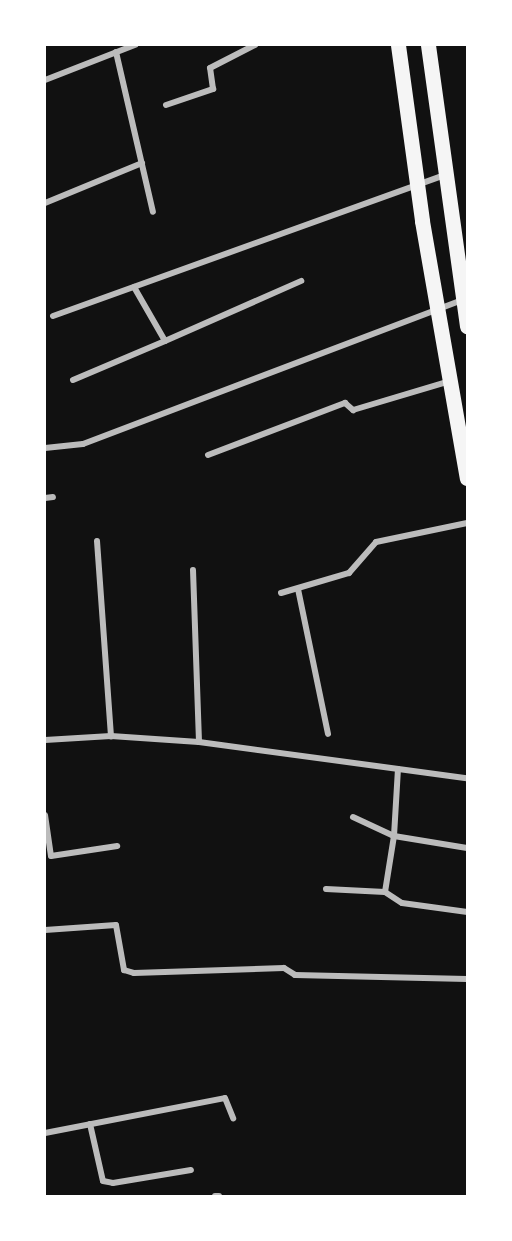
<!DOCTYPE html>
<html>
<head>
<meta charset="utf-8">
<style>
	body { margin:0 }
	#map { position:relative; width:512px; height:1241px; overflow:hidden; background:#111; font-family:Barlow,sans-serif }
	div>[style] { position:absolute }
	.minor>* { height:6px; margin:-3px; padding:0 3px; transform-origin:3px; border-radius:3px; background:#bcbcbc }
	.primary>* { height:15px; margin:-7.5px; padding:0 7.5px; transform-origin:7.5px; border-radius:7.5px; background:#f5f5f5 }
	span { translate:-50% -50%; white-space:nowrap; text-align:center; line-height:1.15; -webkit-text-stroke:4.5px #fff; paint-order:stroke }
	.frame { position:absolute; inset:0; border:46px solid #fff; pointer-events:none }
</style>
</head>
<body>
<div id="map">
	<div class="minor">
		<div style="left:116px;top:52px;width:164px;rotate:77deg"></div>
		<div style="left:45px;top:80px;width:97px;rotate:-21.3deg"></div>
		<div style="left:166px;top:105px;width:50px;rotate:-18.8deg"></div>
		<div style="left:213px;top:89px;width:21px;rotate:-98deg"></div>
		<div style="left:210px;top:68px;width:51px;rotate:-27.1deg"></div>
		<div style="left:45px;top:203px;width:105px;rotate:-22.4deg"></div>
		<div style="left:134px;top:287px;width:62px;rotate:60.1deg"></div>
		<div style="left:165px;top:341px;width:149px;rotate:-23.8deg"></div>
		<div style="left:53px;top:316px;width:416px;rotate:-19.8deg"></div>
		<div style="left:73px;top:380px;width:100px;rotate:-23deg"></div>
		<div style="left:45px;top:448px;width:38px;rotate:-6deg"></div>
		<div style="left:83px;top:444px;width:405px;rotate:-20.8deg"></div>
		<div style="left:208px;top:455px;width:147px;rotate:-20.8deg"></div>
		<div style="left:345px;top:403px;width:11px;rotate:41deg"></div>
		<div style="left:353px;top:410px;width:101px;rotate:-16.6deg"></div>
		<div style="left:45px;top:498px;width:8px;rotate:-7deg"></div>
		<div style="left:97px;top:541px;width:196px;rotate:85.9deg"></div>
		<div style="left:193px;top:570px;width:172px;rotate:88deg"></div>
		<div style="left:298px;top:589px;width:148px;rotate:78.3deg"></div>
		<div style="left:281px;top:593px;width:71px;rotate:-16.4deg"></div>
		<div style="left:349px;top:573px;width:41px;rotate:-48.9deg"></div>
		<div style="left:376px;top:542px;width:93px;rotate:-11.8deg"></div>
		<div style="left:45px;top:740px;width:66px;rotate:-3.5deg"></div>
		<div style="left:111px;top:736px;width:88px;rotate:3.9deg"></div>
		<div style="left:199px;top:742px;width:270px;rotate:7.7deg"></div>
		<div style="left:45px;top:815px;width:41px;rotate:81.7deg"></div>
		<div style="left:51px;top:856px;width:67px;rotate:-8.6deg"></div>
		<div style="left:353px;top:817px;width:45px;rotate:24.9deg"></div>
		<div style="left:394px;top:836px;width:67px;rotate:-86.6deg"></div>
		<div style="left:326px;top:889px;width:59px;rotate:2.9deg"></div>
		<div style="left:385px;top:892px;width:20px;rotate:33deg"></div>
		<div style="left:402px;top:903px;width:66px;rotate:7.9deg"></div>
		<div style="left:385px;top:892px;width:57px;rotate:-80.9deg"></div>
		<div style="left:394px;top:836px;width:74px;rotate:9.3deg"></div>
		<div style="left:45px;top:930px;width:71px;rotate:-4deg"></div>
		<div style="left:116px;top:925px;width:46px;rotate:79.9deg"></div>
		<div style="left:124px;top:970px;width:10px;rotate:17deg"></div>
		<div style="left:134px;top:973px;width:150px;rotate:-1.9deg"></div>
		<div style="left:284px;top:968px;width:13px;rotate:32deg"></div>
		<div style="left:295px;top:975px;width:172px;rotate:1.3deg"></div>
		<div style="left:90px;top:1124px;width:58px;rotate:77.2deg"></div>
		<div style="left:103px;top:1181px;width:10px;rotate:11deg"></div>
		<div style="left:113px;top:1183px;width:79px;rotate:-9.5deg"></div>
		<div style="left:45px;top:1133px;width:183px;rotate:-11deg"></div>
		<div style="left:225px;top:1098px;width:22px;rotate:68deg"></div>
		<div style="left:215px;top:1196px;width:4px"></div>
	</div>
	<div class="primary">
		<div style="left:398px;top:45px;width:178px;rotate:82.2deg"></div>
		<div style="left:422px;top:221px;width:261px;rotate:80.1deg"></div>
		<div style="left:428px;top:45px;width:284px;rotate:82.1deg"></div>
	</div>
	<div class="frame"></div>
</div>
</body>
</html>
